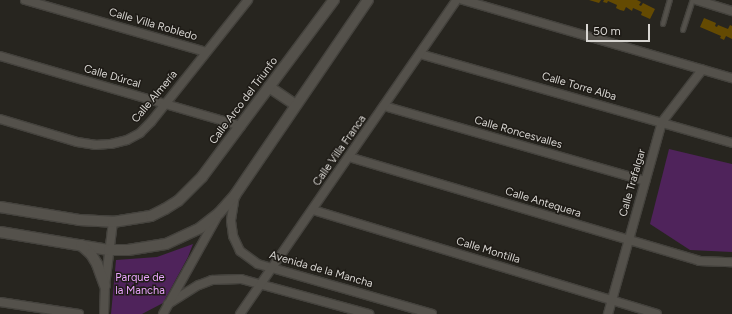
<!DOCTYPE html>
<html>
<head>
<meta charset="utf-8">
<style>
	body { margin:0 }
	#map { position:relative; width:732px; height:314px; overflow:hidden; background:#27251f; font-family:Figtree,sans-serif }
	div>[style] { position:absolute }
	.green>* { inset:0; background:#4f235b }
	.building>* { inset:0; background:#644a02 }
	.roads { filter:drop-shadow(1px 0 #44423d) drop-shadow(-1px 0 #44423d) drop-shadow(0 1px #44423d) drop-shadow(0 -1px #44423d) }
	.service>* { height:4px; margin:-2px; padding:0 2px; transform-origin:2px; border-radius:2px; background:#54514b }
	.minor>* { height:8px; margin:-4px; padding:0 4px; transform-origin:4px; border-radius:4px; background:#54514b }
	.tertiary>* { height:10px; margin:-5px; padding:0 5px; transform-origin:5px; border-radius:5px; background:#54514b }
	span { translate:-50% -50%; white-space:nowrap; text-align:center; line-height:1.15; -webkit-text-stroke:3px #1e1b16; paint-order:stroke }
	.street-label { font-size:11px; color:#d8d6d2 }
	.park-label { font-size:11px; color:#e8a4fb }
	.scale { position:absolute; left:586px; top:24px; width:64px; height:18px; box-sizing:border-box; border:2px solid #d8d6d2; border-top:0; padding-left:5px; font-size:12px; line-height:14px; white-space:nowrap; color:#d8d6d2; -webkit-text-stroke:3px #1e1b16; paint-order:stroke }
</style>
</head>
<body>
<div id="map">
	<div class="green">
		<div style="clip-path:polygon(669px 149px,732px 164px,732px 252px,690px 250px,650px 224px)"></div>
		<div style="clip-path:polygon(193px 244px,188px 257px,163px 303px,142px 314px,111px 314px,116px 260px,157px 257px)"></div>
	</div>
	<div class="building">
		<div style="clip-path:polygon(589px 0,601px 0,599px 3px)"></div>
		<div style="clip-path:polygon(604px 0,637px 0,641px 2px,639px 5px,641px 6px,643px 3px,655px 9px,650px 19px,641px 15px,642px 12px,633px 8px,632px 11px,626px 7px,624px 11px,620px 10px,616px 8px,617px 5px,608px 1px,607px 3px,603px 2px)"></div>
		<div style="clip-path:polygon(704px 18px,716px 23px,715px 26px,717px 27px,718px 25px,728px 29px,730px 25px,732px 26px,732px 39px,726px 36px,724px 40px,720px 38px,721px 36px,700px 27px)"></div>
	</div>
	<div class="roads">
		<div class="service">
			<div style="left:663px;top:24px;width:25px;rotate:-74deg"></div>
			<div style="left:683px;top:30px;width:32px;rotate:-72deg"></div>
		</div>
		<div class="minor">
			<div style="left:25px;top:0;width:188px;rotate:16deg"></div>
			<div style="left:463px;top:0;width:280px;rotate:16.2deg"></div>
			<div style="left:696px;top:0;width:38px;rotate:17deg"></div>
			<div style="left:420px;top:54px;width:324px;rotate:15.9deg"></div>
			<div style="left:0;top:56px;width:251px;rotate:16.2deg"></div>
			<div style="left:384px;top:106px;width:272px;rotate:16deg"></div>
			<div style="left:0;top:119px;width:80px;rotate:16.6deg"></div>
			<div style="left:77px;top:142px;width:18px;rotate:9deg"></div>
			<div style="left:95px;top:145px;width:16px;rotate:-4deg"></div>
			<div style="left:111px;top:144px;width:16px;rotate:-14deg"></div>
			<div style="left:127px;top:140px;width:15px;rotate:-28deg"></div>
			<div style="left:140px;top:133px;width:16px;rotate:-45deg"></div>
			<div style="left:151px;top:122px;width:156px;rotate:-51.5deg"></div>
			<div style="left:349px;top:157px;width:365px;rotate:16.5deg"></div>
			<div style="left:699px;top:261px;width:33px;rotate:2deg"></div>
			<div style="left:235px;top:195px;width:26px;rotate:99deg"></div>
			<div style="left:231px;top:221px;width:15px;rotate:82deg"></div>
			<div style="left:233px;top:236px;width:17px;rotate:65deg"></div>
			<div style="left:240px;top:251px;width:22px;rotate:36deg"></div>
			<div style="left:258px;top:264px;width:181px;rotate:16deg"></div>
			<div style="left:313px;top:210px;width:359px;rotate:16.8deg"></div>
			<div style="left:0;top:302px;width:80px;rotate:8.6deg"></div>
			<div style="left:168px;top:304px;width:36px;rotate:-32deg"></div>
			<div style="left:199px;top:285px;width:14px;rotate:-21deg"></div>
			<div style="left:212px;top:280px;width:29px;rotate:-2deg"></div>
			<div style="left:241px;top:279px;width:133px;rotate:15.3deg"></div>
			<div style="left:104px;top:314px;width:28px;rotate:-88deg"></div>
			<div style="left:105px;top:286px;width:64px;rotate:-82.9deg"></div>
			<div style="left:163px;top:314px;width:111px;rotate:-60.9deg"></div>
			<div style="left:240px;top:314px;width:382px;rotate:-55.4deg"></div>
			<div style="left:608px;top:314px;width:199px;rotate:-74.3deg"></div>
			<div style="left:662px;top:122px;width:66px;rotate:-52.4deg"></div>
		</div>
		<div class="tertiary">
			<div style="left:269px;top:87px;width:32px;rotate:34deg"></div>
			<div style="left:0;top:207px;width:80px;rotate:9.3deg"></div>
			<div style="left:79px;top:220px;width:34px;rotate:3deg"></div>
			<div style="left:113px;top:222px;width:38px;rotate:-9deg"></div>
			<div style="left:151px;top:216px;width:16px;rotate:-27deg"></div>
			<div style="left:165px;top:209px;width:15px;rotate:-32deg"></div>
			<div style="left:178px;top:201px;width:34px;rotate:-45deg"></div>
			<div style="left:202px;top:177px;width:221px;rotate:-53.3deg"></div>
			<div style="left:0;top:232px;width:110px;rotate:9.4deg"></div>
			<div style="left:109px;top:250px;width:19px"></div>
			<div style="left:128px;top:250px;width:38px;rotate:-9deg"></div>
			<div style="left:166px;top:244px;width:38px;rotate:-25deg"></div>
			<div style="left:200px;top:228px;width:24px;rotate:-38deg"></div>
			<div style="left:219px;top:213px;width:24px;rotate:-48deg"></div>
			<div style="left:235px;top:195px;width:236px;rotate:-55.7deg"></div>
			<div style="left:81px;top:245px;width:13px;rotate:42deg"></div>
			<div style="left:91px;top:254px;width:12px;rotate:59deg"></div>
			<div style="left:97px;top:264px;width:23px;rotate:70deg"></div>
		</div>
	</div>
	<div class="street-label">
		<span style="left:153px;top:25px;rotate:16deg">Calle Villa Robledo</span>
		<span style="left:112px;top:77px;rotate:16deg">Calle Dúrcal</span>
		<span style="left:579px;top:87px;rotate:16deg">Calle Torre Alba</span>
		<span style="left:155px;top:97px;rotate:-50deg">Calle Almería</span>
		<span style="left:244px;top:101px;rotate:-53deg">Calle Arco del Triunfo</span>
		<span style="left:518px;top:133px;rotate:16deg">Calle Roncesvalles</span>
		<span style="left:340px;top:151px;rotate:-55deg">Calle Villa Franca</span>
		<span style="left:633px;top:183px;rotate:-74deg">Calle Trafalgar</span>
		<span style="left:543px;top:203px;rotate:17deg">Calle Antequera</span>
		<span style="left:488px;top:251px;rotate:17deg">Calle Montilla</span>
		<span style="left:321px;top:270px;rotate:16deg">Avenida de la Mancha</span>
	</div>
	<div class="park-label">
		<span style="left:140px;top:285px">Parque de<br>la Mancha</span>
	</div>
	<div class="scale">50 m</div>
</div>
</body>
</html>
